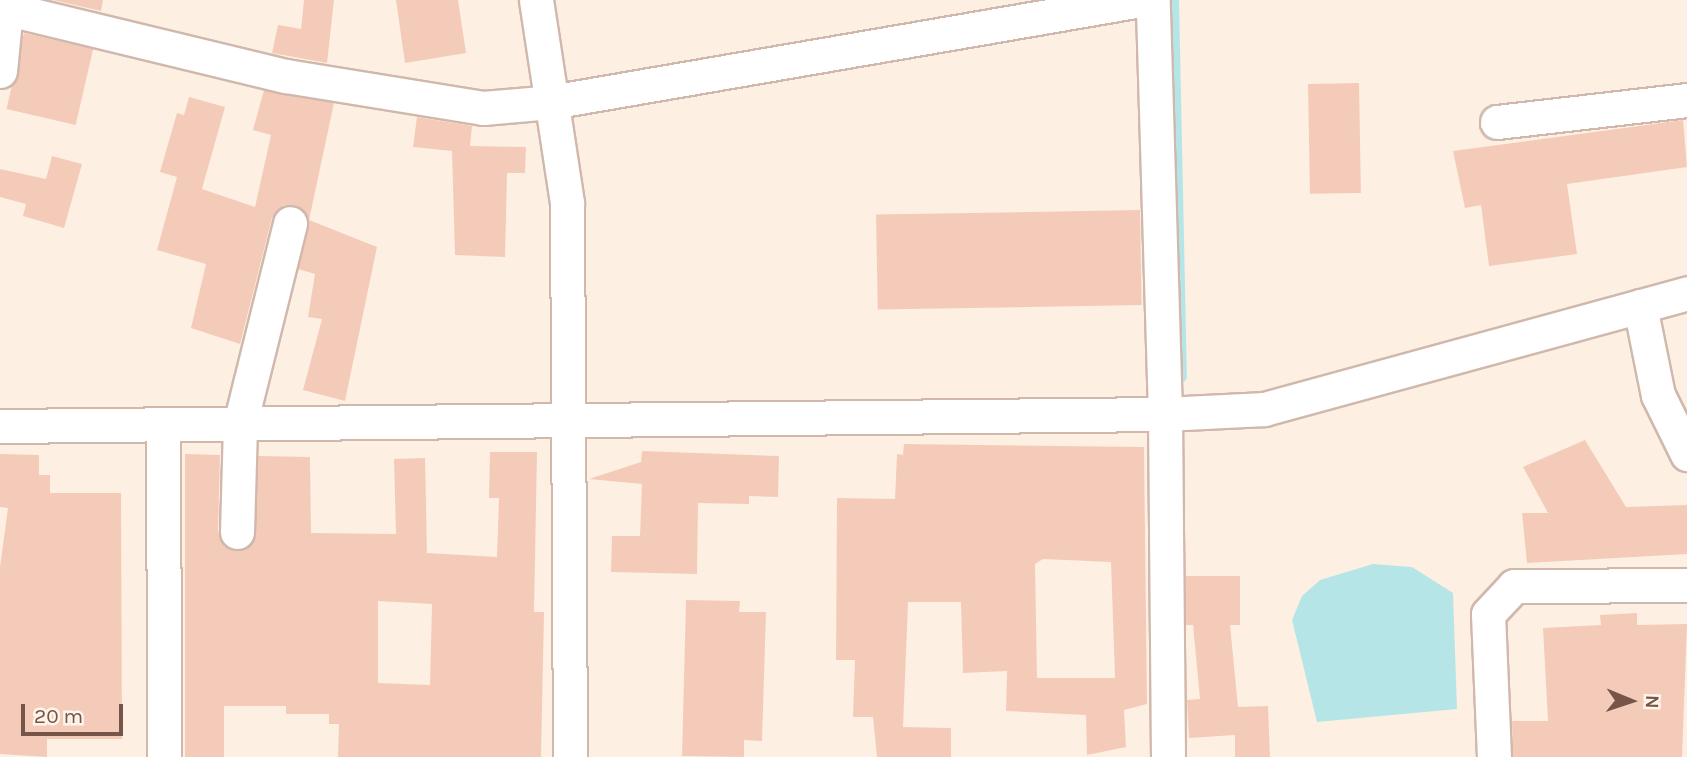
<!DOCTYPE html>
<html>
<head>
<meta charset="utf-8">
<style>
	body { margin:0 }
	#map { position:relative; width:1687px; height:757px; overflow:hidden; background:#fdf0e2; font-family:Karla,sans-serif }
	div>[style] { position:absolute }
	.water>* { inset:0; background:#b6e5e7 }
	.stream>* { height:10px; margin:-5px; padding:0 5px; transform-origin:5px; border-radius:5px; background:#b6e5e7 }
	.building>* { inset:0; background:#f4cbb9; transform-origin:0 0 }
	.roads { filter:drop-shadow(2px 0 #d1b8ac) drop-shadow(-2px 0 #d1b8ac) drop-shadow(0 2px #d1b8ac) drop-shadow(0 -2px #d1b8ac) }
	.street>* { height:33px; margin:-16.5px; padding:0 16.5px; transform-origin:16.5px; border-radius:16.5px; background:#fff }
	span { translate:-50% -50%; white-space:nowrap; text-align:center; line-height:1.15; -webkit-text-stroke:5px #fff4e9; paint-order:stroke }
	.north { position:absolute; left:1596px; top:666px; width:70px; height:70px; -webkit-text-stroke:5px #fff4e9; paint-order:stroke; rotate:92deg; font-size:19px; font-weight:700; line-height:28px; text-align:center; color:#765448 }
	.north::after { content:''; display:block; margin:auto; width:24px; height:32px; background:#765448; clip-path:polygon(50% 0,100% 100%,50% 72%,0 100%) }
	.scale { position:absolute; left:21px; top:704px; width:102px; height:32px; box-sizing:border-box; border:4px solid #765448; border-top:0; padding-left:9px; font-size:21px; line-height:24px; white-space:nowrap; color:#765448; -webkit-text-stroke:5px #fff4e9; paint-order:stroke }
</style>
</head>
<body>
<div id="map">
	<div class="water">
		<div style="clip-path:polygon(1373px 564px,1412px 567px,1453px 593px,1457px 709px,1317px 722px,1292px 620px,1302px 596px,1320px 580px)"></div>
	</div>
	<div class="stream">
		<div style="left:1174px;top:0;width:377px;rotate:88.8deg"></div>
	</div>
	<div class="building">
		<div style="clip-path:polygon(53px 0,103px 0,101px 11px)"></div>
		<div style="clip-path:polygon(304px 0,334px 0,327px 63px,272px 53px,278px 25px,301px 29px)"></div>
		<div style="clip-path:polygon(396px 0,458px 0,466px 53px,405px 63px)"></div>
		<div style="left:24px;top:33px;width:71px;height:78px;rotate:13deg"></div>
		<div style="left:1359px;top:83px;width:110px;height:51px;rotate:89deg"></div>
		<div style="clip-path:polygon(264px 90px,334px 103px,309px 220px,377px 247px,345px 401px,303px 390px,322px 319px,308px 317px,315px 274px,298px 269px,309px 227px,303px 209px,284px 205px,272px 218px,240px 344px,191px 328px,206px 264px,157px 250px,177px 177px,160px 172px,177px 113px,184px 115px,189px 97px,225px 107px,202px 189px,255px 207px,271px 135px,253px 130px)"></div>
		<div style="clip-path:polygon(417px 117px,472px 126px,470px 146px,526px 147px,525px 173px,507px 173px,505px 257px,455px 255px,452px 151px,413px 147px)"></div>
		<div style="clip-path:polygon(1683px 120px,1687px 167px,1567px 184px,1577px 254px,1489px 266px,1481px 205px,1465px 208px,1453px 151px)"></div>
		<div style="clip-path:polygon(52px 156px,82px 164px,64px 228px,23px 216px,26px 204px,0 197px,0 169px,46px 179px)"></div>
		<div style="left:1140px;top:210px;width:95px;height:264px;rotate:89deg"></div>
		<div style="clip-path:polygon(1585px 440px,1626px 507px,1687px 505px,1687px 554px,1527px 563px,1522px 513px,1548px 513px,1523px 467px)"></div>
		<div style="clip-path:polygon(evenodd,904px 444px,1144px 447px,1147px 704px,1124px 710px,1126px 747px,1087px 755px,1086px 715px,1006px 711px,1007px 671px,963px 673px,961px 602px,908px 602px,903px 727px,951px 728px,951px 757px,877px 757px,873px 717px,853px 717px,855px 660px,836px 660px,837px 498px,895px 499px,897px 454px,903px 455px,904px 444px,1043px 559px,1111px 562px,1115px 678px,1037px 678px,1035px 564px,1043px 559px)"></div>
		<div style="clip-path:polygon(642px 451px,779px 456px,778px 497px,749px 496px,749px 504px,698px 503px,697px 574px,611px 572px,612px 536px,640px 536px,642px 484px,589px 479px,641px 462px)"></div>
		<div style="clip-path:polygon(evenodd,490px 452px,537px 452px,534px 612px,544px 612px,541px 757px,338px 757px,339px 724px,329px 724px,329px 714px,286px 714px,286px 706px,224px 706px,224px 757px,185px 757px,185px 454px,220px 455px,218px 531px,228px 549px,246px 549px,254px 541px,258px 456px,310px 457px,311px 533px,396px 534px,394px 459px,425px 458px,427px 553px,497px 557px,499px 498px,489px 498px,490px 452px,378px 601px,432px 604px,430px 685px,378px 683px,378px 601px)"></div>
		<div style="clip-path:polygon(0 454px,39px 455px,39px 475px,50px 475px,50px 493px,121px 493px,122px 739px,47px 739px,47px 757px,0 754px,0 567px,8px 508px,0 507px)"></div>
		<div style="clip-path:polygon(1186px 576px,1240px 576px,1240px 625px,1230px 625px,1238px 707px,1268px 706px,1270px 757px,1235px 757px,1235px 735px,1189px 738px,1187px 700px,1200px 699px,1193px 625px,1186px 625px)"></div>
		<div style="clip-path:polygon(686px 600px,740px 601px,739px 612px,766px 612px,762px 741px,744px 740px,744px 757px,682px 756px)"></div>
		<div style="clip-path:polygon(1637px 613px,1637px 625px,1687px 624px,1682px 757px,1513px 757px,1512px 721px,1548px 721px,1543px 628px,1601px 625px,1600px 615px)"></div>
	</div>
	<div class="roads">
		<div class="street">
			<div style="left:536px;top:0;width:205px;rotate:81.3deg"></div>
			<div style="left:567px;top:203px;width:554px;rotate:89.69deg"></div>
			<div style="left:0;top:7px;width:294px;rotate:13.6deg"></div>
			<div style="left:286px;top:76px;width:200px;rotate:9.2deg"></div>
			<div style="left:483px;top:108px;width:68px;rotate:-5deg"></div>
			<div style="left:551px;top:102px;width:599px;rotate:-9.81deg"></div>
			<div style="left:0;top:71px;width:71px;rotate:-84.4deg"></div>
			<div style="left:1497px;top:122px;width:191px;rotate:-6.6deg"></div>
			<div style="left:1640px;top:306px;width:91px;rotate:78.6deg"></div>
			<div style="left:1658px;top:395px;width:66px;rotate:63.8deg"></div>
			<div style="left:163px;top:424px;width:333px;rotate:89.8deg"></div>
			<div style="left:0;top:426px;width:1165px;rotate:-0.59deg"></div>
			<div style="left:1165px;top:414px;width:414px;rotate:-91.7deg"></div>
			<div style="left:237px;top:532px;width:108px;rotate:-88.4deg"></div>
			<div style="left:240px;top:424px;width:207px;rotate:-76deg"></div>
			<div style="left:1168px;top:757px;width:343px;rotate:-90.5deg"></div>
			<div style="left:1165px;top:414px;width:99px;rotate:-2.9deg"></div>
			<div style="left:1264px;top:409px;width:439px;rotate:-15.3deg"></div>
			<div style="left:1494px;top:757px;width:143px;rotate:-92.4deg"></div>
			<div style="left:1488px;top:614px;width:38px;rotate:-47deg"></div>
			<div style="left:1514px;top:586px;width:173px;rotate:-0.3deg"></div>
		</div>
	</div>
	<div class="north">N</div>
	<div class="scale">20 m</div>
</div>
</body>
</html>
